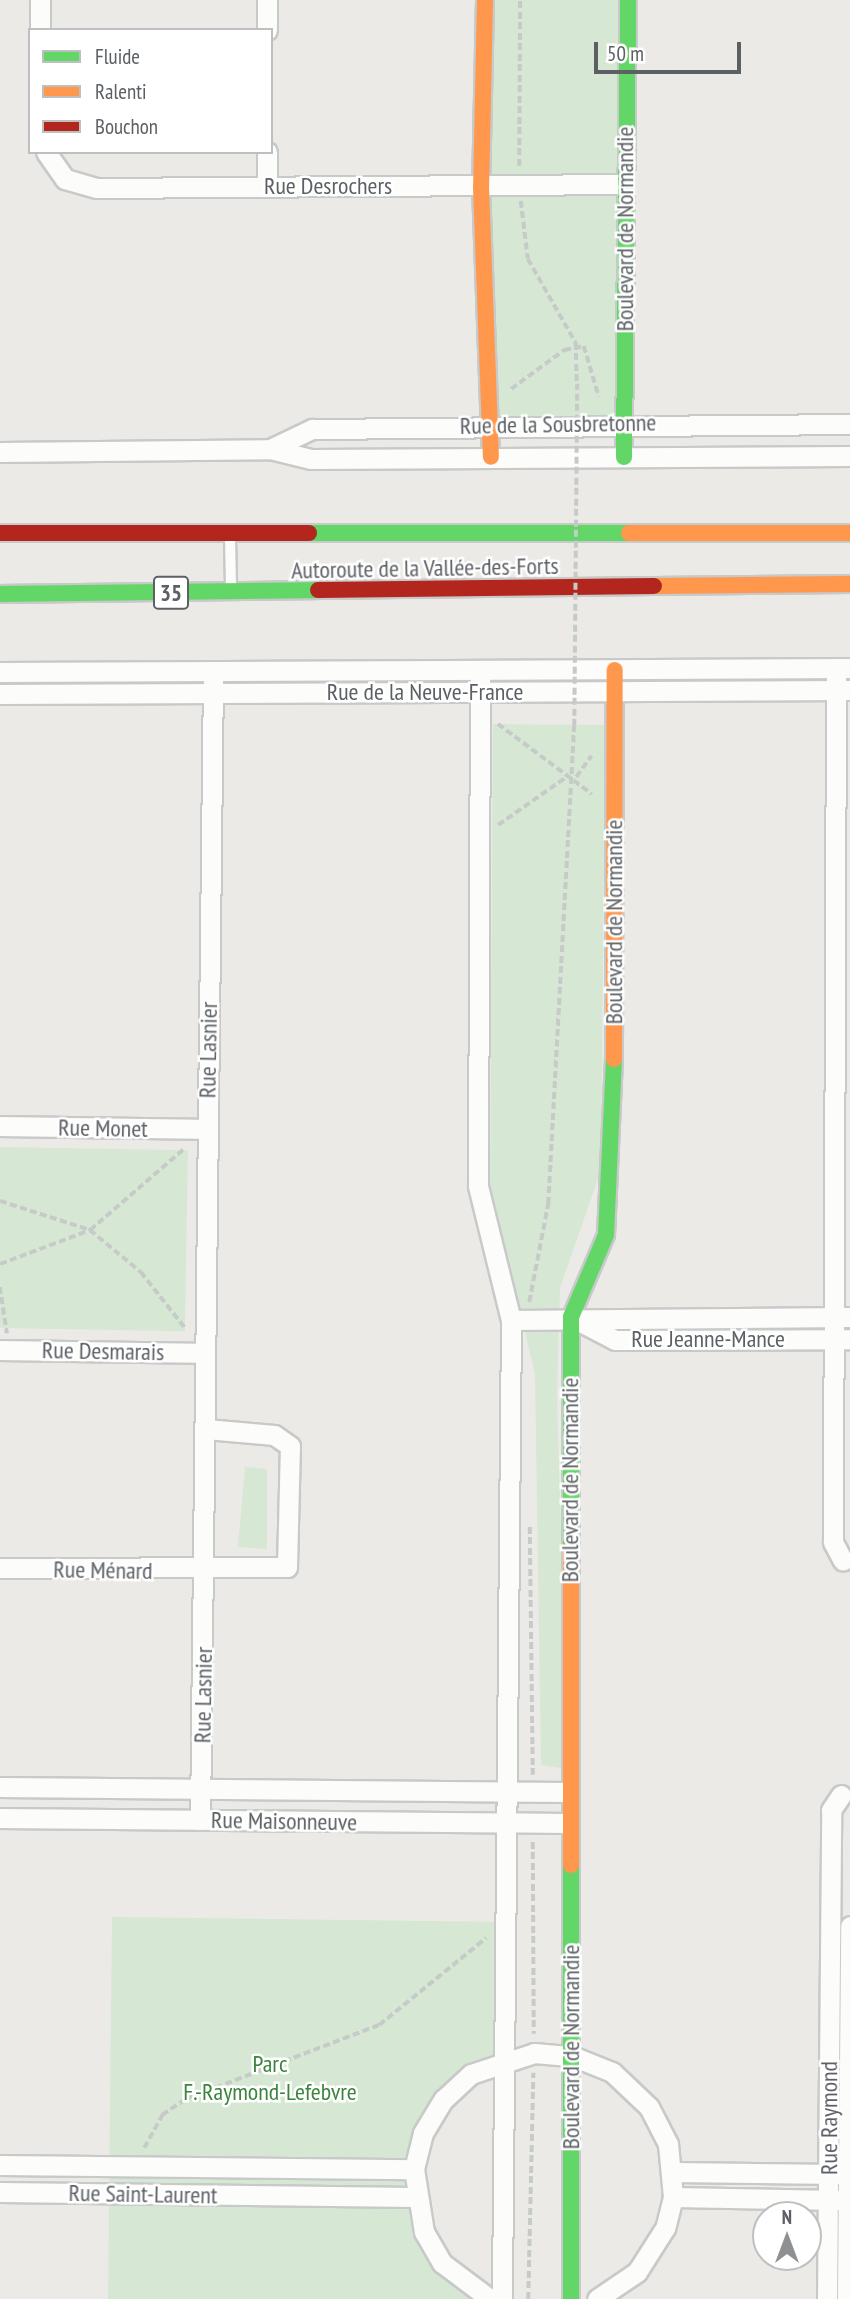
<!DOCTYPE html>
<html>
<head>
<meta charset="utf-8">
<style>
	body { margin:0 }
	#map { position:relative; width:850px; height:2299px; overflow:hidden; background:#eceae7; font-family:"PT Sans Narrow",sans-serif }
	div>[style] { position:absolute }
	.green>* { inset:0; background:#d6e7d3; transform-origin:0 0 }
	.path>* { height:3.5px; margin-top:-1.75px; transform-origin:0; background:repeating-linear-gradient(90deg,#c6cac8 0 7px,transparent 0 10.5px) }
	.roads { filter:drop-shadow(2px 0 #c8c9c9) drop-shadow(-2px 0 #c8c9c9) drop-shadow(0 2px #c8c9c9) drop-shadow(0 -2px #c8c9c9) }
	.lane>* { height:10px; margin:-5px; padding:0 5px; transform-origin:5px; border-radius:5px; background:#fcfcfb }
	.street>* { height:19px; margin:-9.5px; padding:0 9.5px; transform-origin:9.5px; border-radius:9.5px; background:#fcfcfb }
	.fast>* { height:16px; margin:-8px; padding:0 8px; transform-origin:8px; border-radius:8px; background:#63d668 }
	.slow>* { height:16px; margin:-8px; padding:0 8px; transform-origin:8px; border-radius:8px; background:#ff974d }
	.jam>* { height:16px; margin:-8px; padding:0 8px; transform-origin:8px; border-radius:8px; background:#b3261e }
	.path-bridge>* { height:3.5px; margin-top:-1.75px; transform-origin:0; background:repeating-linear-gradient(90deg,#c6cac8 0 7px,transparent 0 10.5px) }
	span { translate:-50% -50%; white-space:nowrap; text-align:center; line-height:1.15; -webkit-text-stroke:5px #fff; paint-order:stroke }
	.shield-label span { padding:2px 5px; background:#fff; border:2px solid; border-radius:5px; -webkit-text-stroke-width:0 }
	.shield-label { font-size:23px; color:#5c6064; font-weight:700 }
	.street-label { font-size:24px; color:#5c6064 }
	.park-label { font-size:24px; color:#3b843b }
	.legend { position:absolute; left:28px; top:28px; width:245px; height:126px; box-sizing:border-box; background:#fff; border:2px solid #bebfc1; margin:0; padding:9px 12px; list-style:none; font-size:21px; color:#5c6064 }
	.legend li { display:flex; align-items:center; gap:14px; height:35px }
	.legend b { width:35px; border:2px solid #bebfc1 }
	.north { position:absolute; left:752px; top:2201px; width:70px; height:70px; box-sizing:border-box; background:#fff; border:2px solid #bebfc1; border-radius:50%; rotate:0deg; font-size:19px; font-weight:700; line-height:28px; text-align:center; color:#5c6064 }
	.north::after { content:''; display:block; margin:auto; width:24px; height:32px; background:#8e9092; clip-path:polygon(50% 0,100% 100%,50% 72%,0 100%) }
	.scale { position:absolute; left:594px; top:42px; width:147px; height:32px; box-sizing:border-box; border:4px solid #5c6064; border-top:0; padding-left:9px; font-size:21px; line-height:24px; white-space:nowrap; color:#5c6064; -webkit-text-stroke:5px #fff; paint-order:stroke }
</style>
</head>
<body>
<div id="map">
	<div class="green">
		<div style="left:485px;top:0;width:144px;height:423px"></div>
		<div style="clip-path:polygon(493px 724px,605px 725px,601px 1170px,560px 1288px,557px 1396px,568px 1769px,541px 1765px,535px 1374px,490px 1183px)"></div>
		<div style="left:0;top:1147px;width:188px;height:181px;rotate:1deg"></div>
		<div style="clip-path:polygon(245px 1467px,267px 1469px,267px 1549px,238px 1547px)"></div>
		<div style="clip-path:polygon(112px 1917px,504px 1922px,505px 2055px,423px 2124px,423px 2234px,492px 2299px,108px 2299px)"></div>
	</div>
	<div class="path">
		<div style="left:519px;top:166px;width:166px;rotate:-89.7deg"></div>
		<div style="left:521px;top:201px;width:58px;rotate:83.1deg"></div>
		<div style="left:528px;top:259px;width:97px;rotate:60.3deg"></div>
		<div style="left:576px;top:343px;width:41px;rotate:88.6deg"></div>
		<div style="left:511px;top:389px;width:66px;rotate:-36.3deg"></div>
		<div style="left:564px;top:350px;width:20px;rotate:-11deg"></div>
		<div style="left:584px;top:346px;width:53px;rotate:73.6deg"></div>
		<div style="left:498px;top:724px;width:117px;rotate:36.7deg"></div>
		<div style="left:576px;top:777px;width:26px;rotate:-54deg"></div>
		<div style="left:498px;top:825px;width:85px;rotate:-35deg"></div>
		<div style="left:0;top:1201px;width:95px;rotate:17.9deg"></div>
		<div style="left:90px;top:1230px;width:66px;rotate:39.5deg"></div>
		<div style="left:141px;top:1272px;width:71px;rotate:51.8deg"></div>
		<div style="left:0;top:1264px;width:96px;rotate:-20.7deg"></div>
		<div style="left:90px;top:1230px;width:125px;rotate:-40.8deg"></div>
		<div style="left:0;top:1287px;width:47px;rotate:81.3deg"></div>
		<div style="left:529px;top:1302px;width:100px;rotate:-79deg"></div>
		<div style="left:548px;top:1204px;width:479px;rotate:-86.9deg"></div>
		<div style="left:530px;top:1527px;width:248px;rotate:89.3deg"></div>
		<div style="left:533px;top:1842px;width:192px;rotate:89.7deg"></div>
		<div style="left:144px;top:2148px;width:38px;rotate:-61deg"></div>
		<div style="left:162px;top:2115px;width:29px;rotate:-34deg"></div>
		<div style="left:186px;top:2099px;width:207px;rotate:-21deg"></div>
		<div style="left:379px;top:2025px;width:138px;rotate:-39.1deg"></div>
		<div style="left:528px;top:2299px;width:226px;rotate:-88.7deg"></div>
	</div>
	<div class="roads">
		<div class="lane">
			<div style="left:230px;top:538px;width:48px;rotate:88.8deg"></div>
		</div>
		<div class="street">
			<div style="left:40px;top:30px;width:30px;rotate:-90deg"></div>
			<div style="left:267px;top:30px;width:30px;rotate:-90deg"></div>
			<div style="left:46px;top:152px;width:33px;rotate:55deg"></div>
			<div style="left:65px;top:179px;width:33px;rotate:16deg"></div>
			<div style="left:97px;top:188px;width:527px;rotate:-0.43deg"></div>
			<div style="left:267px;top:186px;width:34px;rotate:-90deg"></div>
			<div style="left:270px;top:449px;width:47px;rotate:-25.5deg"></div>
			<div style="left:312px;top:429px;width:538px;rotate:-0.53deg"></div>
			<div style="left:0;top:452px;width:270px;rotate:-0.6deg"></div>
			<div style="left:270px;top:449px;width:42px;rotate:13.7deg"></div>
			<div style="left:311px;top:459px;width:539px;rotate:-0.32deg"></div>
			<div style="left:836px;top:669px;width:873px;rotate:90.2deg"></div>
			<div style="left:833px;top:1542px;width:21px;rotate:62deg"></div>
			<div style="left:480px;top:670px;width:516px;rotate:90.22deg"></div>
			<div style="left:478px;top:1186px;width:138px;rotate:76.2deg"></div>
			<div style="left:511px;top:1320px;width:979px;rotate:90.53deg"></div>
			<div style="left:0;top:672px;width:850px;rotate:-0.27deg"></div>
			<div style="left:0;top:694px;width:850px;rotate:-0.27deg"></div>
			<div style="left:0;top:1126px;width:206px;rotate:0.8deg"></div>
			<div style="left:575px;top:1319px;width:45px;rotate:27.7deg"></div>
			<div style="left:615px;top:1340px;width:235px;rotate:-0.2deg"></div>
			<div style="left:511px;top:1320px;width:339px;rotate:-0.5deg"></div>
			<div style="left:0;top:1350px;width:205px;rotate:0.8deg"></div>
			<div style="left:0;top:1568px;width:287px;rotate:-0.2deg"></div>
			<div style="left:287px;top:1567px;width:121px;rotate:-88.6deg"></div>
			<div style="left:290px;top:1446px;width:19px;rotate:-145deg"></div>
			<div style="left:274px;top:1435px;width:68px;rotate:-175deg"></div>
			<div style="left:0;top:1787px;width:567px;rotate:0.51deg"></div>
			<div style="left:0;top:1818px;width:568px;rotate:0.5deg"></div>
			<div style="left:200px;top:1820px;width:1149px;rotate:-89.35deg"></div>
			<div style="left:0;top:2165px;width:414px;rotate:0.6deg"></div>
			<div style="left:673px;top:2172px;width:165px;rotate:0.7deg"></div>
			<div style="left:0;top:2192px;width:414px;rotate:0.7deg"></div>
			<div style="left:673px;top:2197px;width:167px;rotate:1deg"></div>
			<div style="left:490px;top:2299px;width:60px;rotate:-143.1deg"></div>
			<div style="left:442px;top:2263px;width:36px;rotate:-120deg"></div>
			<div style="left:424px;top:2232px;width:64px;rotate:-99deg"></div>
			<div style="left:414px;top:2169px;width:37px;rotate:-76deg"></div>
			<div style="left:423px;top:2133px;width:39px;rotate:-59deg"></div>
			<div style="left:443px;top:2100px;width:38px;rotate:-43deg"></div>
			<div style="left:471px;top:2074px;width:66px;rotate:-18.4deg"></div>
			<div style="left:534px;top:2053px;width:38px;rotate:5deg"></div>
			<div style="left:572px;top:2056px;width:43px;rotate:21.8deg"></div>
			<div style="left:612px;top:2072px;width:51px;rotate:43.4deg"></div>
			<div style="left:649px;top:2107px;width:42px;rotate:62.8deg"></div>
			<div style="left:668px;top:2144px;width:53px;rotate:84.6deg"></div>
			<div style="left:673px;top:2197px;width:32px;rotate:104deg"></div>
			<div style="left:665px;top:2228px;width:52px;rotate:122.5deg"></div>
			<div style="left:637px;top:2272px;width:48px;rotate:146deg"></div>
			<div style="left:827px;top:2299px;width:489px;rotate:-89.5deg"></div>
			<div style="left:831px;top:1810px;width:18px;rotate:-56deg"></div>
			<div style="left:847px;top:2299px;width:373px;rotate:-89.5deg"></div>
		</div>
		<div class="fast">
			<div style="left:624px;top:457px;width:457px;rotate:-89.5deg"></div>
			<div style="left:309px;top:533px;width:320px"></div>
			<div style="left:0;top:594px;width:318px;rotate:-0.7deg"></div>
			<div style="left:571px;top:1549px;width:232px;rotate:-90deg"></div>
			<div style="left:571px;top:1317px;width:89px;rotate:-66.9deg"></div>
			<div style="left:606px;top:1235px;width:176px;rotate:-87.4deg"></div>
			<div style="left:571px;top:1865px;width:434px;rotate:90deg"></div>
		</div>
		<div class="slow">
			<div style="left:485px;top:0;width:187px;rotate:91.2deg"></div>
			<div style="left:481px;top:187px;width:270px;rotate:87.9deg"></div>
			<div style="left:629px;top:533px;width:221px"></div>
			<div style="left:654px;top:586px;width:196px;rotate:-0.6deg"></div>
			<div style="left:614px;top:1059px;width:389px;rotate:-89.9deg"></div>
			<div style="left:571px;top:1549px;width:316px;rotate:90deg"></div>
		</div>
		<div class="jam">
			<div style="left:0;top:533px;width:309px"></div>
			<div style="left:318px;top:590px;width:336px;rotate:-0.7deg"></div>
		</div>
	</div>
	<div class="path-bridge">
		<div style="left:574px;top:726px;width:342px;rotate:-89.5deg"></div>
	</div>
	<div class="shield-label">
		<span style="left:171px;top:593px">35</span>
	</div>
	<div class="street-label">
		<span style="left:328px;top:186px">Rue Desrochers</span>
		<span style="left:625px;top:229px;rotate:-90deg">Boulevard de Normandie</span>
		<span style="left:558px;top:424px;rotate:-1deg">Rue de la Sousbretonne</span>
		<span style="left:425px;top:568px;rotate:-1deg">Autoroute de la Vallée-des-Forts</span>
		<span style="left:425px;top:692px">Rue de la Neuve-France</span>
		<span style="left:614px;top:922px;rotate:-90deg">Boulevard de Normandie</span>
		<span style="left:208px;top:1050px;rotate:-89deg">Rue Lasnier</span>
		<span style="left:103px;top:1128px;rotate:1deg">Rue Monet</span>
		<span style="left:708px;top:1339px">Rue Jeanne-Mance</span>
		<span style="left:103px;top:1351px;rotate:1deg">Rue Desmarais</span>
		<span style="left:570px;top:1480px;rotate:-90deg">Boulevard de Normandie</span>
		<span style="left:103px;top:1570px;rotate:1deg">Rue Ménard</span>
		<span style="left:203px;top:1695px;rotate:-89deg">Rue Lasnier</span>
		<span style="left:284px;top:1821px;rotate:1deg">Rue Maisonneuve</span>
		<span style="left:571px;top:2047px;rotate:-90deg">Boulevard de Normandie</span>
		<span style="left:829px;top:2118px;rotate:-90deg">Rue Raymond</span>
		<span style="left:143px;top:2194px;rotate:1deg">Rue Saint-Laurent</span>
	</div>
	<div class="park-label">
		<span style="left:270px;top:2078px">Parc<br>F.-Raymond-Lefebvre</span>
	</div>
	<ul class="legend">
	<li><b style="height:9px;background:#63d668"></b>Fluide</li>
	<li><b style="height:9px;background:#ff974d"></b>Ralenti</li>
	<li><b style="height:9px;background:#b3261e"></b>Bouchon</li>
	</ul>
	<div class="north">N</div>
	<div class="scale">50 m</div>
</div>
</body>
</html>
